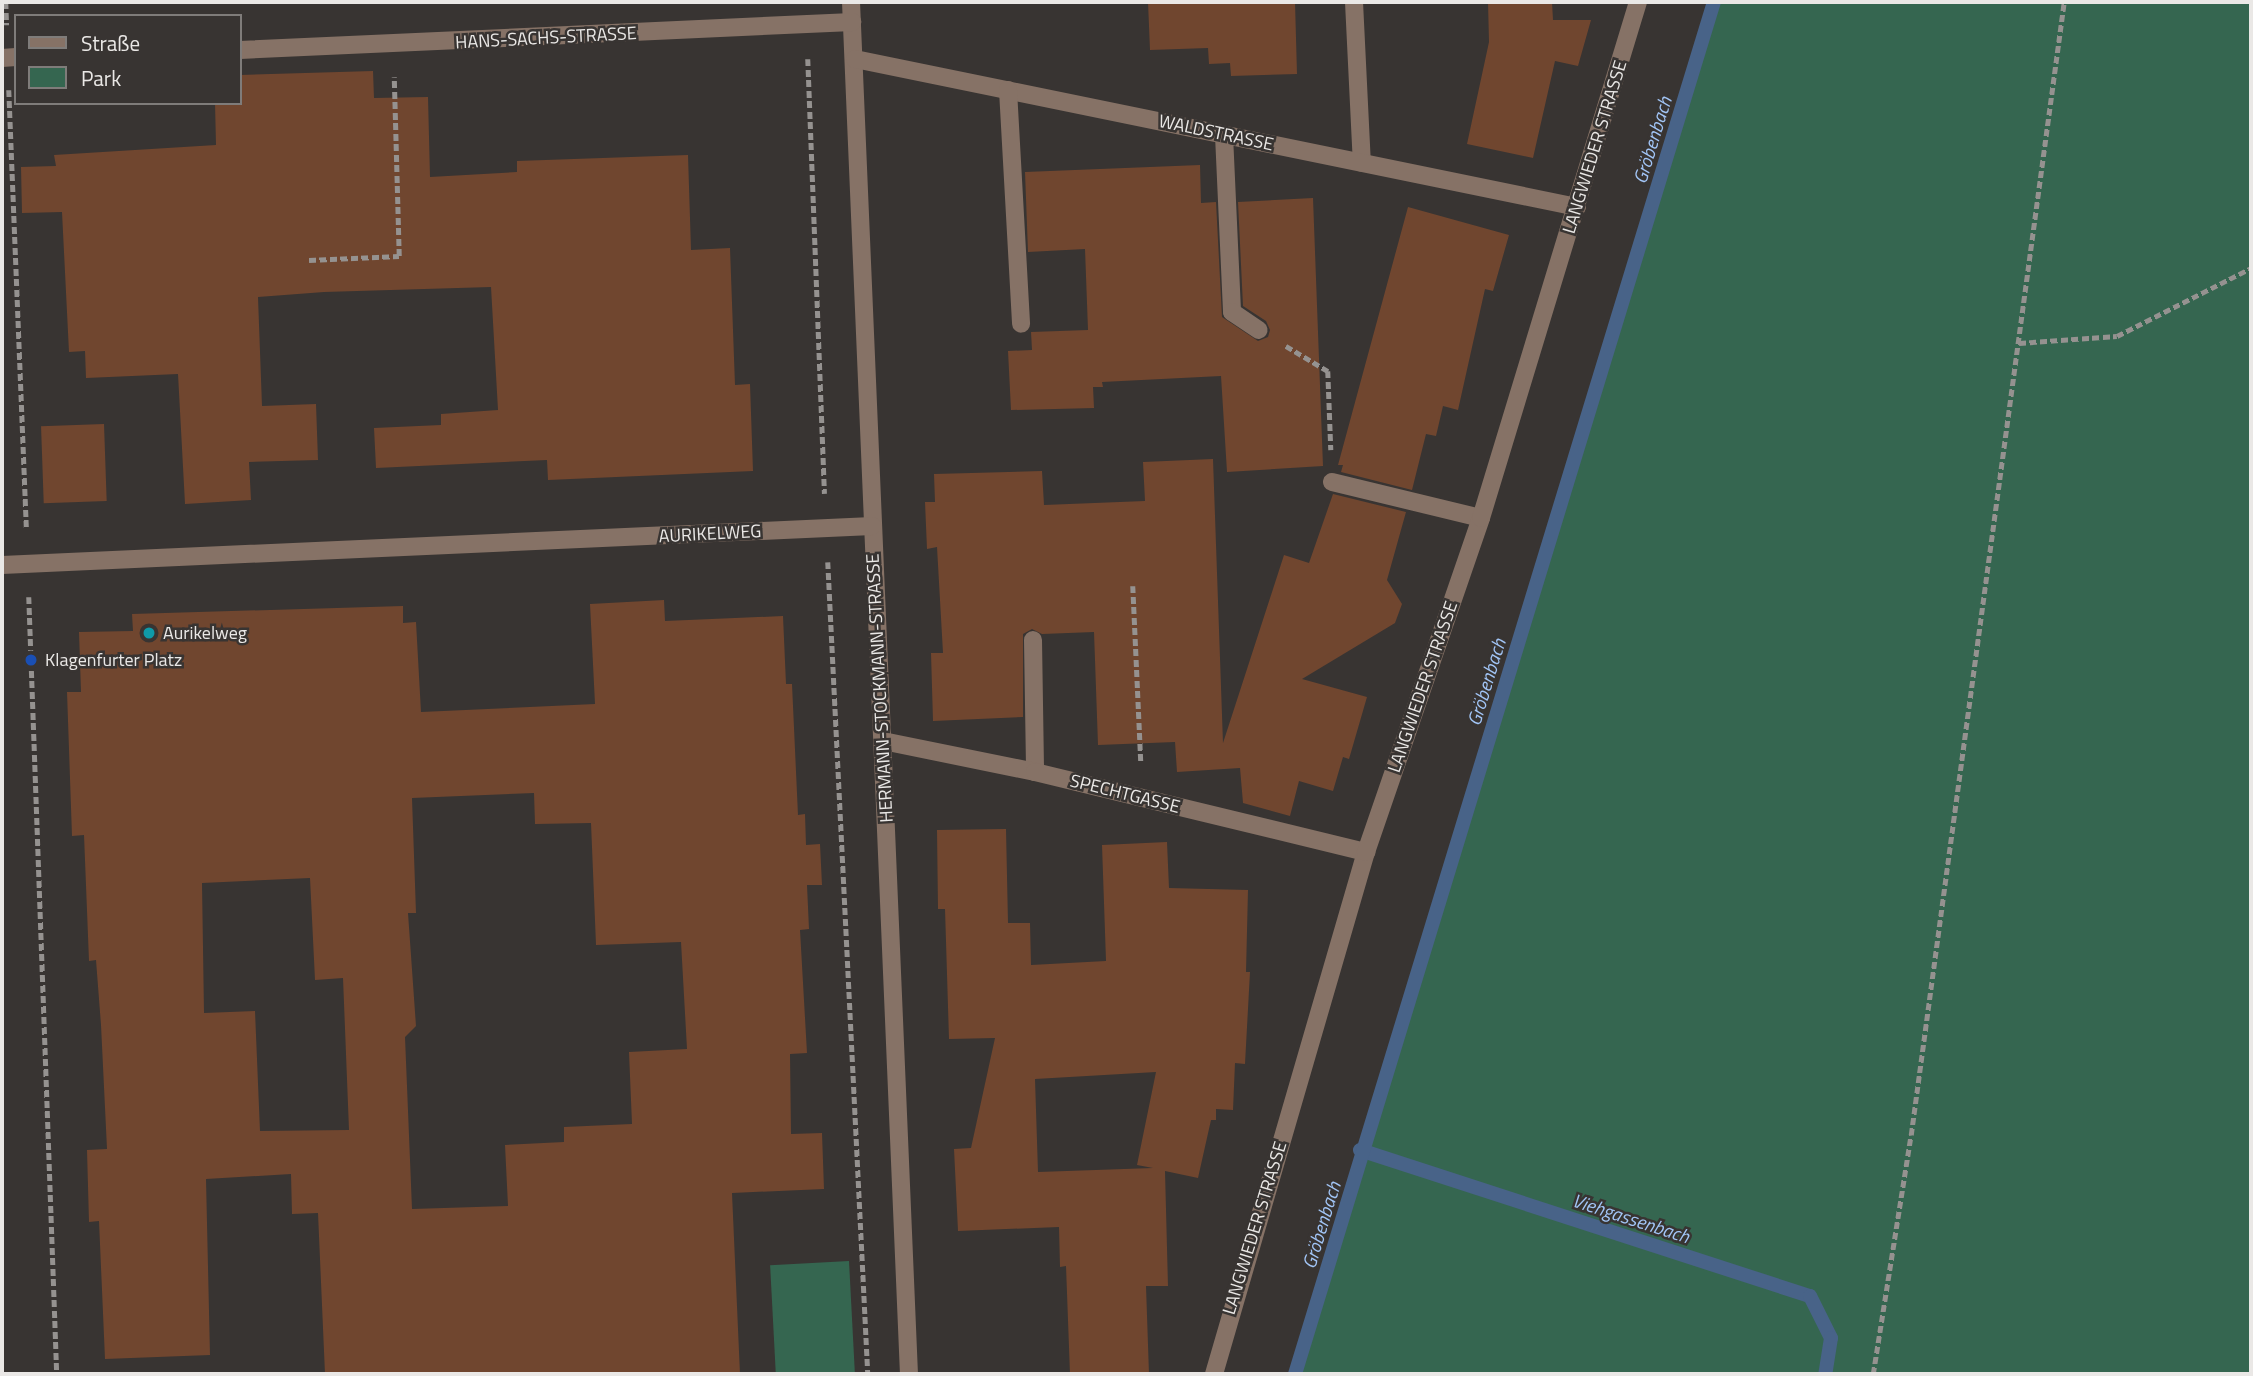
<!DOCTYPE html>
<html>
<head>
<meta charset="utf-8">
<style>
	body { margin:0 }
	#map { position:relative; width:2253px; height:1376px; overflow:hidden; background:#383432; font-family:"Titillium Web",sans-serif }
	div>[style] { position:absolute }
	.green>* { inset:0; background:#356650; transform-origin:0 0 }
	.stream>* { height:14px; margin:-7px; padding:0 7px; transform-origin:7px; border-radius:7px; background:#486388 }
	.building>* { inset:0; background:#70462f; transform-origin:0 0 }
	.path>* { height:4.5px; margin-top:-2.25px; transform-origin:0; background:repeating-linear-gradient(90deg,#959290 0 7px,transparent 0 10.5px) }
	.minor>* { height:18px; margin:-9px; padding:0 9px; transform-origin:9px; border-radius:9px; background:#867266 }
	.dots>* { width:19px; height:19px; translate:-50% -50%; box-sizing:border-box; border:4px solid #383432; border-radius:50% }
	span { translate:-50% -50%; white-space:nowrap; text-align:center; line-height:1.15; -webkit-text-stroke:5px #383432; paint-order:stroke }
	.street-label { font-size:18px; color:#eae8e6 }
	.poi-label { font-size:18px; color:#eae8e6 }
	.left { translate:0 -50%; text-align:left }
	.water-label { font-size:19px; color:#a2c5f6; font-style:italic }
	.frame { position:absolute; inset:0; border:4px solid #eae8e6; pointer-events:none }
	.legend { position:absolute; left:14px; top:14px; width:228px; height:91px; box-sizing:border-box; background:#383432; border:2px solid #7f7c7a; margin:0; padding:9px 12px; list-style:none; font-size:21px; color:#eae8e6 }
	.legend li { display:flex; align-items:center; gap:14px; height:35px }
	.legend b { width:35px; border:2px solid #7f7c7a }
</style>
</head>
<body>
<div id="map">
	<div class="green">
		<div style="clip-path:polygon(1714px 2px,2251px 2px,2251px 1374px,1295px 1374px)"></div>
		<div style="left:849px;top:1261px;width:113px;height:79px;rotate:87deg"></div>
	</div>
	<div class="stream">
		<div style="left:1360px;top:1150px;width:473px;rotate:18deg"></div>
		<div style="left:1810px;top:1296px;width:47px;rotate:63.4deg"></div>
		<div style="left:1831px;top:1338px;width:36px;rotate:99deg"></div>
		<div style="left:1295px;top:1374px;width:1435px;rotate:-73.02deg"></div>
	</div>
	<div class="building">
		<div style="clip-path:polygon(1148px 2px,1295px 2px,1297px 74px,1231px 76px,1230px 63px,1209px 64px,1208px 48px,1150px 50px)"></div>
		<div style="clip-path:polygon(1488px 2px,1552px 2px,1553px 20px,1591px 20px,1578px 66px,1555px 61px,1533px 158px,1467px 144px,1489px 42px)"></div>
		<div style="clip-path:polygon(373px 71px,374px 98px,428px 97px,430px 177px,517px 172px,517px 161px,688px 155px,691px 250px,730px 248px,735px 385px,750px 384px,753px 471px,548px 480px,547px 460px,376px 468px,374px 428px,441px 425px,441px 414px,498px 410px,491px 287px,324px 292px,258px 297px,262px 406px,316px 404px,318px 460px,249px 462px,251px 500px,185px 504px,178px 374px,86px 378px,85px 351px,69px 352px,62px 212px,22px 213px,21px 167px,56px 166px,54px 155px,216px 145px,215px 103px,240px 103px,240px 75px)"></div>
		<div style="clip-path:polygon(1200px 165px,1201px 203px,1216px 202px,1222px 317px,1258px 341px,1268px 337px,1270px 330px,1266px 321px,1243px 306px,1238px 202px,1313px 198px,1323px 466px,1227px 472px,1221px 376px,1102px 382px,1103px 387px,1093px 387px,1094px 408px,1011px 410px,1008px 351px,1032px 350px,1031px 332px,1088px 330px,1085px 249px,1028px 252px,1025px 172px)"></div>
		<div style="clip-path:polygon(1408px 207px,1509px 235px,1493px 291px,1485px 289px,1458px 410px,1443px 406px,1436px 436px,1426px 434px,1412px 490px,1341px 472px,1343px 465px,1338px 465px)"></div>
		<div style="left:104px;top:424px;width:77px;height:63px;rotate:88deg"></div>
		<div style="clip-path:polygon(1213px 459px,1223px 743px,1284px 555px,1309px 563px,1333px 494px,1406px 512px,1387px 580px,1402px 604px,1395px 623px,1302px 679px,1367px 697px,1349px 759px,1343px 757px,1333px 791px,1299px 781px,1290px 816px,1243px 803px,1240px 768px,1177px 772px,1175px 742px,1098px 745px,1094px 632px,1042px 634px,1032px 629px,1023px 634px,1023px 717px,933px 721px,931px 653px,943px 653px,937px 547px,927px 549px,925px 502px,935px 502px,934px 474px,1042px 471px,1044px 505px,1145px 501px,1143px 462px)"></div>
		<div style="clip-path:polygon(evenodd,664px 600px,665px 621px,783px 616px,786px 684px,792px 684px,798px 815px,805px 814px,806px 845px,820px 844px,822px 885px,807px 885px,809px 929px,800px 930px,807px 1053px,790px 1054px,791px 1134px,822px 1133px,824px 1189px,732px 1193px,740px 1374px,325px 1374px,318px 1213px,292px 1214px,291px 1174px,206px 1179px,210px 1355px,105px 1359px,99px 1221px,89px 1222px,87px 1150px,107px 1149px,101px 1025px,96px 960px,89px 961px,84px 835px,72px 836px,67px 692px,81px 692px,79px 632px,133px 631px,132px 614px,403px 606px,403px 623px,416px 622px,421px 712px,595px 704px,590px 604px,664px 600px,534px 793px,535px 824px,591px 823px,596px 945px,681px 942px,687px 1049px,629px 1052px,632px 1124px,564px 1127px,564px 1142px,505px 1145px,508px 1206px,412px 1209px,405px 1037px,416px 1026px,408px 913px,416px 913px,412px 798px,534px 793px,664px 600px,310px 878px,315px 980px,343px 978px,349px 1130px,260px 1131px,255px 1011px,204px 1013px,202px 883px,310px 878px)"></div>
		<div style="clip-path:polygon(evenodd,1006px 829px,1008px 923px,1030px 923px,1031px 965px,1106px 961px,1102px 845px,1167px 842px,1169px 888px,1248px 890px,1246px 972px,1250px 972px,1245px 1064px,1235px 1063px,1233px 1110px,1216px 1109px,1216px 1120px,1211px 1120px,1198px 1178px,1165px 1171px,1168px 1286px,1146px 1286px,1149px 1374px,1070px 1374px,1066px 1266px,1060px 1267px,1059px 1227px,958px 1231px,954px 1149px,971px 1148px,995px 1038px,949px 1039px,945px 909px,938px 909px,937px 830px,1006px 829px,1156px 1072px,1137px 1165px,1153px 1168px,1038px 1172px,1035px 1079px,1156px 1072px)"></div>
	</div>
	<div class="path">
		<div style="left:6px;top:2px;width:23px;rotate:88deg"></div>
		<div style="left:808px;top:59px;width:435px;rotate:87.8deg"></div>
		<div style="left:9px;top:90px;width:439px;rotate:87.7deg"></div>
		<div style="left:309px;top:260px;width:90px;rotate:-2.5deg"></div>
		<div style="left:399px;top:256px;width:179px;rotate:-91.6deg"></div>
		<div style="left:2019px;top:343px;width:98px;rotate:-4.1deg"></div>
		<div style="left:2117px;top:336px;width:150px;rotate:-26.9deg"></div>
		<div style="left:1286px;top:346px;width:49px;rotate:30.8deg"></div>
		<div style="left:1328px;top:371px;width:79px;rotate:87.8deg"></div>
		<div style="left:828px;top:562px;width:813px;rotate:87.18deg"></div>
		<div style="left:1133px;top:586px;width:176px;rotate:87.4deg"></div>
		<div style="left:29px;top:597px;width:778px;rotate:87.94deg"></div>
		<div style="left:1873px;top:1374px;width:242px;rotate:-81deg"></div>
		<div style="left:1911px;top:1135px;width:1143px;rotate:-82.31deg"></div>
	</div>
	<div class="minor">
		<div style="left:851px;top:2px;width:1373px;rotate:87.58deg"></div>
		<div style="left:1354px;top:2px;width:161px;rotate:87.2deg"></div>
		<div style="left:240px;top:50px;width:613px;rotate:-2.62deg"></div>
		<div style="left:2px;top:58px;width:14px;rotate:-4deg"></div>
		<div style="left:855px;top:59px;width:737px;rotate:11.58deg"></div>
		<div style="left:1008px;top:90px;width:234px;rotate:86.8deg"></div>
		<div style="left:1224px;top:135px;width:177px;rotate:87.4deg"></div>
		<div style="left:1232px;top:312px;width:32px;rotate:34deg"></div>
		<div style="left:1332px;top:482px;width:153px;rotate:13.6deg"></div>
		<div style="left:2px;top:565px;width:871px;rotate:-2.57deg"></div>
		<div style="left:1033px;top:640px;width:132px;rotate:89.1deg"></div>
		<div style="left:883px;top:741px;width:155px;rotate:11.5deg"></div>
		<div style="left:1035px;top:772px;width:341px;rotate:13.6deg"></div>
		<div style="left:1214px;top:1374px;width:544px;rotate:-73.77deg"></div>
		<div style="left:1366px;top:852px;width:353px;rotate:-71deg"></div>
		<div style="left:1481px;top:518px;width:539px;rotate:-73.08deg"></div>
	</div>
	<div class="dots">
		<div style="left:149px;top:633px;background:#0f9aa8"></div>
		<div style="left:31px;top:660px;background:#1a4fb4"></div>
	</div>
	<div class="street-label">
		<span style="left:546px;top:38px;rotate:-3deg">HANS-SACHS-STRASSE</span>
		<span style="left:1216px;top:133px;rotate:12deg">WALDSTRASSE</span>
		<span style="left:1595px;top:147px;rotate:-73deg">LANGWIEDER STRASSE</span>
		<span style="left:710px;top:534px;rotate:-3deg">AURIKELWEG</span>
		<span style="left:1423px;top:687px;rotate:-71deg">LANGWIEDER STRASSE</span>
		<span style="left:880px;top:688px;rotate:-93deg">HERMANN-STOCKMANN-STRASSE</span>
		<span style="left:1125px;top:794px;rotate:14deg">SPECHTGASSE</span>
		<span style="left:1255px;top:1228px;rotate:-73deg">LANGWIEDER STRASSE</span>
	</div>
	<div class="poi-label">
		<span class="left" style="left:163px;top:633px">Aurikelweg</span>
		<span class="left" style="left:45px;top:660px">Klagenfurter Platz</span>
	</div>
	<div class="water-label">
		<span style="left:1652px;top:140px;rotate:-73deg">Gröbenbach</span>
		<span style="left:1486px;top:682px;rotate:-73deg">Gröbenbach</span>
		<span style="left:1631px;top:1218px;rotate:18deg">Viehgassenbach</span>
		<span style="left:1321px;top:1225px;rotate:-73deg">Gröbenbach</span>
	</div>
	<div class="frame"></div>
	<ul class="legend">
	<li><b style="height:9px;background:#867266"></b>Straße</li>
	<li><b style="height:19px;background:#356650"></b>Park</li>
	</ul>
</div>
</body>
</html>
